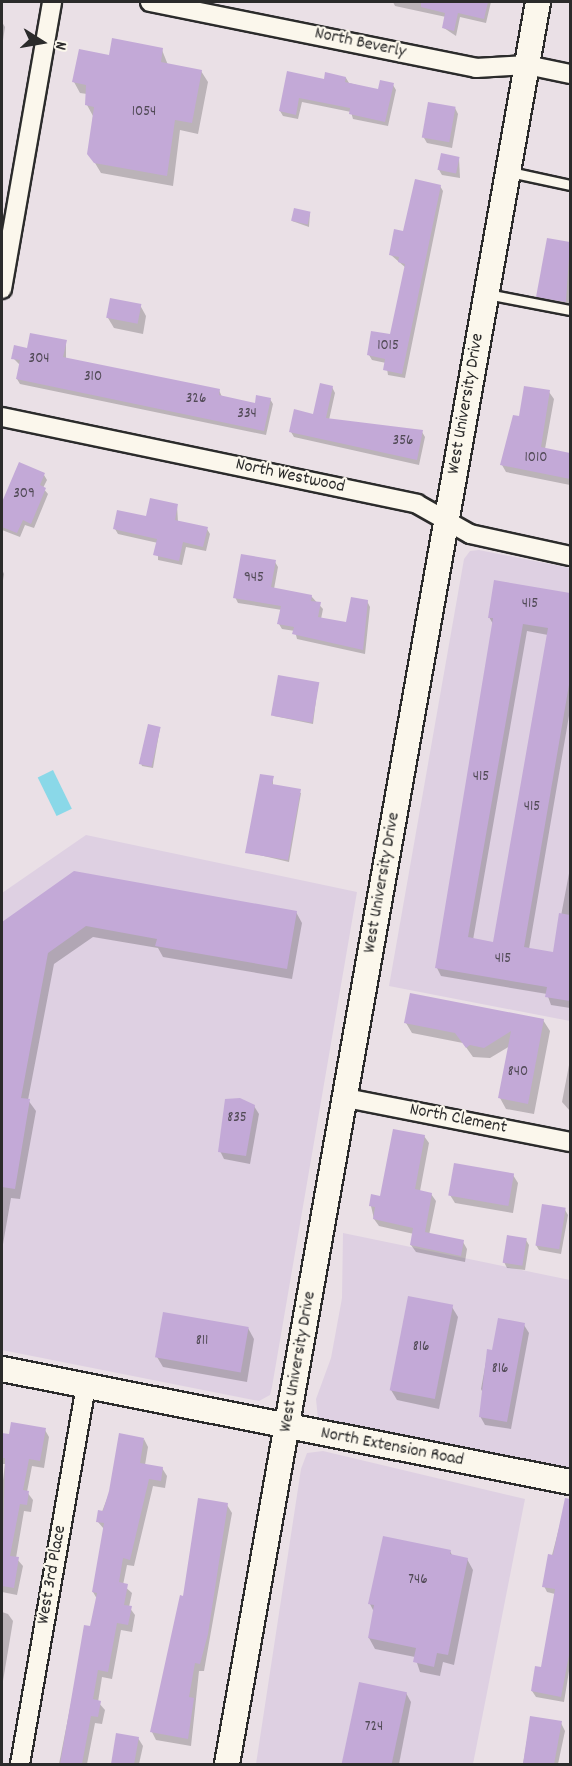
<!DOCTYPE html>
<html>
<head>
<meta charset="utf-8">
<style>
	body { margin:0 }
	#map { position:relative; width:572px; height:1766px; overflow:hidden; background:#eae0e6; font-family:Dekko,sans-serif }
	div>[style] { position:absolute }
	.built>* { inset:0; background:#ded0e2 }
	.water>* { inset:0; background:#8ad8e8; transform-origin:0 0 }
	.shadow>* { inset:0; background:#0003 }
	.building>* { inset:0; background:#c3a9d7; transform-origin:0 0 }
	.roads { filter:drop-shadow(2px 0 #2b2b2b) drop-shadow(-2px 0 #2b2b2b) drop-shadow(0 2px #2b2b2b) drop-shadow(0 -2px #2b2b2b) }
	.lane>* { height:9px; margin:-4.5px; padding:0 4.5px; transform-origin:4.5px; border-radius:4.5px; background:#fbf7ec }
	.street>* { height:18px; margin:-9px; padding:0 9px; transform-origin:9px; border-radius:9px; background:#fbf7ec }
	.secondary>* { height:24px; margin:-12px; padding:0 12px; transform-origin:12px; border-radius:12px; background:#fbf7ec }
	span { translate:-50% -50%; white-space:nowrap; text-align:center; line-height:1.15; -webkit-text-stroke:4.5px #fbf7ec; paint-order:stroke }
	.number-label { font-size:15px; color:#514a56 }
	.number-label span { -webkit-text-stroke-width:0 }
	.street-label { font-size:18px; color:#2b2b2b }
	.frame { position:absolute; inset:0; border:3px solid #2b2b2b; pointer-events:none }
	.north { position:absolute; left:12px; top:12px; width:60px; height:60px; -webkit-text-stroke:4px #fbf7ec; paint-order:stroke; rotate:101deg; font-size:16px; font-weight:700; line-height:24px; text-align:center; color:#2b2b2b }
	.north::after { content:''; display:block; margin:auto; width:21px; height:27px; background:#2b2b2b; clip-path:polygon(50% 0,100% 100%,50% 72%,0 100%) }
</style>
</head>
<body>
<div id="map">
	<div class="built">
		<div style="clip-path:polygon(479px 550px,570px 568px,570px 1021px,389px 986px,464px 559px,470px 551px)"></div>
		<div style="clip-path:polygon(86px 835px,357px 892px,272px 1387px,270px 1395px,259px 1401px,2px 1350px,2px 893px)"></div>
		<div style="clip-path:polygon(343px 1233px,570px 1280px,570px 1470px,318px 1419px,316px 1399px,331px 1358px,342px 1298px)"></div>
		<div style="clip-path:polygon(323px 1451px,525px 1499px,473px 1764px,256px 1764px,301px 1469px,307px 1453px)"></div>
	</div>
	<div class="water">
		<div style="left:53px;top:770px;width:43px;height:17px;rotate:64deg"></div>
	</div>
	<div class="shadow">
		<div style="clip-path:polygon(393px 2px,491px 2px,486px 23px,460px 17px,456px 36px,444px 28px,446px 17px,395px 6px)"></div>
		<div style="clip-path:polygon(2px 22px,5px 27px,2px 47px)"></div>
		<div style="clip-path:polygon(162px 50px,168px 65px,201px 71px,208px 82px,198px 134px,180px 130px,173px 186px,101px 173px,89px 153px,93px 116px,87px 105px,87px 94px,80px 93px,74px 82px,110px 57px)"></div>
		<div style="clip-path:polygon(288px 72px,325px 80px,346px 78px,349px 83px,380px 91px,393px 85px,396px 90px,388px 126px,353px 119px,351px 112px,302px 102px,298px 119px,283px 116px,280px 111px)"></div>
		<div style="clip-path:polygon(455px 108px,458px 114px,452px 148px,427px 143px,424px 138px)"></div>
		<div style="clip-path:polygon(459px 158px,460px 178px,442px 175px,439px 170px)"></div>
		<div style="clip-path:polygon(440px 186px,443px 191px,405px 378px,388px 375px,386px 363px,372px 360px,369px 355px,391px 336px,406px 268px,391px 255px)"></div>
		<div style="clip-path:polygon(310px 213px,309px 227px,292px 221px)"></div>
		<div style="clip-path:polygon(569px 243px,570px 307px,543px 304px,538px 296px)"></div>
		<div style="clip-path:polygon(140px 305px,146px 316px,143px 334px,114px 328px,108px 318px)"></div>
		<div style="clip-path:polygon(66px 342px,66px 359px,219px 390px,222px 397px,256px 404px,270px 399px,273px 404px,266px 435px,20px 384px,17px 379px,20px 365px,13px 358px)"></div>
		<div style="clip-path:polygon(332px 387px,335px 393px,329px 420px,422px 432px,425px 437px,419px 465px,294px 437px,291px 432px,314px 415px)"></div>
		<div style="clip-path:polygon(549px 392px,554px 399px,545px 449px,570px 455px,570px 485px,506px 472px,502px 465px,520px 418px)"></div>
		<div style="clip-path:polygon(19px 464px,44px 475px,47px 480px,43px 488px,48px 494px,34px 528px,25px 525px,20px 537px,2px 530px,2px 506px)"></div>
		<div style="clip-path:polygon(177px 506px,178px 522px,207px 529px,210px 534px,206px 551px,186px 547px,182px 565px,158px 560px,158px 543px,118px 534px,115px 529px)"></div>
		<div style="clip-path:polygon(275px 562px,278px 567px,274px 589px,311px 596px,323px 609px,321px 619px,348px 624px,367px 601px,370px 607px,365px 654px,297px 639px,295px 631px,282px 629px,279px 624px,282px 610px,238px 603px,235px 597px)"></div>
		<div style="clip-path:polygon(2px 569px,4px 574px,2px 587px)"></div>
		<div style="clip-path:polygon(evenodd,495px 582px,570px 595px,570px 710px,529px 949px,554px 953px,570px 868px,570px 1008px,551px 1005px,547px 994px,441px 976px,437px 968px,493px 624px,489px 617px,495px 582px,527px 631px,548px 635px,495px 943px,473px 940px,527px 631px)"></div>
		<div style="clip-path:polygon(318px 684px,313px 724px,274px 716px,273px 714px)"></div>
		<div style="clip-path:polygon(160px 728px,153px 768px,142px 766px,141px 763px)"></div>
		<div style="clip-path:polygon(273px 778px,273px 786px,301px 793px,289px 862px,247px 852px)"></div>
		<div style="clip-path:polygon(74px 873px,296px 912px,302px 923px,292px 979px,163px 957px,158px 948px,93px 937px,54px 964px,28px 1100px,36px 1111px,20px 1199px,11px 1198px,2px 1250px,2px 924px)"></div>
		<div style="clip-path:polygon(543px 1020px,550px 1031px,534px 1114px,506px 1109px,500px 1098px,510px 1046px,490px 1058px,473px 1057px,463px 1043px,412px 1033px,406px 1023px)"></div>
		<div style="clip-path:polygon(569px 1065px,570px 1065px,570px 1111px,562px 1102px)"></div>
		<div style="clip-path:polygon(254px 1106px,259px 1114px,250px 1164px,224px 1159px,220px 1151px)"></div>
		<div style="clip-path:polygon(424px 1136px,429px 1143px,420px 1191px,431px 1194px,436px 1201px,429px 1235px,463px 1242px,467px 1249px,465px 1262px,416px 1252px,411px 1245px,414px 1234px,379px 1226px,374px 1219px,371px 1206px,381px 1197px)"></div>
		<div style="clip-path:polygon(513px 1175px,518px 1183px,513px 1213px,455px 1203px,450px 1195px)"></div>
		<div style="clip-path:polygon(565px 1210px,568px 1215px,561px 1254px,539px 1250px,536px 1245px)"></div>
		<div style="clip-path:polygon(526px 1240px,529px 1245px,525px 1270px,507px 1268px,504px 1262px)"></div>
		<div style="clip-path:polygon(452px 1307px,458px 1317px,439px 1409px,397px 1400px,391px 1390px)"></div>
		<div style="clip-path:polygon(524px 1325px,529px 1333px,511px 1429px,485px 1425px,480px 1416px,484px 1395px,481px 1389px,488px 1351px,494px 1352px)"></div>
		<div style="clip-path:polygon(248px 1328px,254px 1339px,247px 1382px,163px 1367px,157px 1357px)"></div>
		<div style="clip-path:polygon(45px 1430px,49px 1437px,44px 1468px,32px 1466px,27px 1492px,33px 1500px,31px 1512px,24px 1511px,16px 1558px,23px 1566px,17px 1595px,2px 1592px,2px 1488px,5px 1464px,2px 1464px,2px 1435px)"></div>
		<div style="clip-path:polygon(144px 1439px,148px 1447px,145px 1465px,162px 1468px,167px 1476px,165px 1488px,153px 1486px,134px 1566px,127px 1565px,123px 1585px,132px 1593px,129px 1607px,135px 1615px,132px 1632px,121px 1630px,112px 1679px,102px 1677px,98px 1702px,105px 1710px,102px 1724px,95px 1723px,87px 1764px,59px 1764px,86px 1627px,91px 1628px,97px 1599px,93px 1592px,104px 1529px,98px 1522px,110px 1491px)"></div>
		<div style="clip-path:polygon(227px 1505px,232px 1513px,204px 1671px,199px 1671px,191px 1746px,156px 1740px,152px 1732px,184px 1597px)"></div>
		<div style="clip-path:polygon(564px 1509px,570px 1510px,570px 1665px,564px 1702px,536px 1697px,532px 1691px,542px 1669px,555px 1594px,547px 1592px,544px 1586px)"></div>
		<div style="clip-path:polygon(450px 1551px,453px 1557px,467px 1559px,473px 1570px,454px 1665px,443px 1662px,440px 1676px,420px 1672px,415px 1657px,375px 1649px,369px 1638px,374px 1612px,370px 1604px)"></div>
		<div style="clip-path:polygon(2px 1612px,8px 1614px,13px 1621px,2px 1687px)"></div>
		<div style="clip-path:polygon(360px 1684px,406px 1693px,411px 1702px,399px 1764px,344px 1764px)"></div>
		<div style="clip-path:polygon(531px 1717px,561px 1723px,565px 1731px,558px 1764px,523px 1764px)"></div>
		<div style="clip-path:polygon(118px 1735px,138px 1738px,143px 1746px,139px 1764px,112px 1764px)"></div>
	</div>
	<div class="building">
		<div style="clip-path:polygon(421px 2px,488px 2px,484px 19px,458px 13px,454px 31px,442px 28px,445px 13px,421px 7px)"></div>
		<div style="clip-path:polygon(112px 38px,163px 48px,161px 62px,202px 70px,192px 123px,175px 120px,167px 176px,94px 163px,87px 154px,94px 107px,85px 105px,86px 85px,72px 82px,79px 49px,109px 55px)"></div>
		<div style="clip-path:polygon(287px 71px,324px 79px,325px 72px,346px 77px,345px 82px,378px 89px,380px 80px,394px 83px,385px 122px,349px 114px,350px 108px,299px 98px,296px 115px,279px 111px)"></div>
		<div style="left:428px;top:102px;width:28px;height:36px;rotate:10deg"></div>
		<div style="left:441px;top:153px;width:19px;height:17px;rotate:12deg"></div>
		<div style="clip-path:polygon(415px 179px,441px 185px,402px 374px,383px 370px,385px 359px,367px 355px,371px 331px,390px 334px,405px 264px,398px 262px,399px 257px,389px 255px,394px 229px,403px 231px)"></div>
		<div style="left:294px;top:208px;width:17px;height:13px;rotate:13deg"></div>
		<div style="clip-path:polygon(547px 238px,570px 242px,566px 302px,536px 297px)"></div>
		<div style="left:110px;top:298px;width:32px;height:20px;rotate:11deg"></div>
		<div style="clip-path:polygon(30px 333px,67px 340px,63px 357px,220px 389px,219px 395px,255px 403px,256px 395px,271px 398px,264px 431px,16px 379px,20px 360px,11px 359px,14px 345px,27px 348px)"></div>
		<div style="clip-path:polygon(320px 383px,333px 386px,326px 418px,423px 430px,417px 460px,289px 432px,294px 409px,313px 414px)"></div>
		<div style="clip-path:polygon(524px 386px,550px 390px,541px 447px,570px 453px,570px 479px,500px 465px,513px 415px,519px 416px)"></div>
		<div style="clip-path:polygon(19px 462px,45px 473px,40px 485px,46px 488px,31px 524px,23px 520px,17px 533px,2px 527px,2px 502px)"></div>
		<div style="clip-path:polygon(150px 498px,178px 504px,175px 520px,208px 527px,203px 547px,183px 542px,179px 561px,153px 555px,157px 539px,113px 529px,117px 510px,146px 516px)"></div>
		<div style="clip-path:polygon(241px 554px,276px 560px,271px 587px,312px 595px,311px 601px,321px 602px,318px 617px,346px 622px,351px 597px,368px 600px,363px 650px,292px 634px,294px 627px,277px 624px,281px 606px,233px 598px)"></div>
		<div style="clip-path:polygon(evenodd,494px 580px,570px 593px,570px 679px,524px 947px,553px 952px,559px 913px,570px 915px,570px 1001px,545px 997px,547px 987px,435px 968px,493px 618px,488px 618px,494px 580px,523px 624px,548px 628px,493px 942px,468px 937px,523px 624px)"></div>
		<div style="left:278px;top:675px;width:42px;height:41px;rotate:10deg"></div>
		<div style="left:148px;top:724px;width:13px;height:41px;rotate:13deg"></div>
		<div style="clip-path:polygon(260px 774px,274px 776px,272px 784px,301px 789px,288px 860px,245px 853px)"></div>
		<div style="clip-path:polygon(74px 871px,297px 911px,287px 969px,155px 946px,157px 939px,86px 926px,48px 953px,21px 1098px,30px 1099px,15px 1189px,2px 1187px,2px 922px)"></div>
		<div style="clip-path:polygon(410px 993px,544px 1019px,528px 1104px,498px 1098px,511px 1031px,484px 1048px,470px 1045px,466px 1048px,455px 1033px,404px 1023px)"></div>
		<div style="clip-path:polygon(240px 1098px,255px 1105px,246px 1156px,218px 1152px,225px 1099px)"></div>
		<div style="clip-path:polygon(393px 1129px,425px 1135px,415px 1189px,432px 1193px,425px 1232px,464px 1240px,461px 1256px,410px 1245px,413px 1228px,373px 1219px,375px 1207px,369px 1206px,371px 1194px,380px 1196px)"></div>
		<div style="left:454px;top:1163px;width:61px;height:33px;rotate:10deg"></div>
		<div style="left:542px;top:1204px;width:24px;height:42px;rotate:9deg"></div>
		<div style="left:507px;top:1235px;width:20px;height:28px;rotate:9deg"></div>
		<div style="left:408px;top:1296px;width:46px;height:96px;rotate:11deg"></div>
		<div style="left:163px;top:1312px;width:87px;height:46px;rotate:10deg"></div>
		<div style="clip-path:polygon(498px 1318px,525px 1323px,507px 1422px,479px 1417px,487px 1349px,492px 1350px)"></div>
		<div style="clip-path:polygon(11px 1422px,46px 1428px,40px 1461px,29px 1459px,23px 1490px,29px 1491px,27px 1505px,20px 1504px,10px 1556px,19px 1557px,14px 1588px,2px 1586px,5px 1458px,2px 1458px,2px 1433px,9px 1434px)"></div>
		<div style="clip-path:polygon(119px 1433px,144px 1438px,140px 1463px,163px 1467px,161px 1481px,149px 1479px,130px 1560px,123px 1558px,119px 1582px,128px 1584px,124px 1605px,132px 1606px,128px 1625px,117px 1623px,108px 1672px,98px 1670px,93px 1699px,101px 1701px,98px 1717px,91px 1716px,82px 1764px,60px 1764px,84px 1625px,90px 1626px,97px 1593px,92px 1592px,104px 1523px,96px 1522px,98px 1510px,103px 1511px,109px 1491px)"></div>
		<div style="clip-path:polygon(198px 1498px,228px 1503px,208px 1634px,200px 1664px,195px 1663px,189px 1697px,194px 1698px,188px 1739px,150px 1732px,180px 1595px,183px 1596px)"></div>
		<div style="clip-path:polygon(565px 1498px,570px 1499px,570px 1650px,561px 1697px,531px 1691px,535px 1666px,541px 1667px,555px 1589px,542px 1587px,548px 1554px,553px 1555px)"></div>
		<div style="clip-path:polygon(383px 1536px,451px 1550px,450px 1554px,468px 1558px,448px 1655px,437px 1653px,434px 1667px,413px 1662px,416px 1648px,368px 1638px,374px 1605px,368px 1604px)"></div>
		<div style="left:359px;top:1682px;width:49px;height:84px;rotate:12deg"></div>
		<div style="clip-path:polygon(530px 1716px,562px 1721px,554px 1764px,523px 1764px)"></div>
		<div style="clip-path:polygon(116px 1733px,139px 1737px,134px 1764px,111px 1764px)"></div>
	</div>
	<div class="roads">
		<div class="lane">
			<div style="left:510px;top:172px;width:61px;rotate:12.2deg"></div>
			<div style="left:487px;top:294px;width:85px;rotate:10.9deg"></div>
		</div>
		<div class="street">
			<div style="left:150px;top:2px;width:333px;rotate:11.4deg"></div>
			<div style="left:476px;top:68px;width:51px;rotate:-3.4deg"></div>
			<div style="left:527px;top:65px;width:44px;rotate:11.8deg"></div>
			<div style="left:2px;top:289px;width:291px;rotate:-80.1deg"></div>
			<div style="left:2px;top:417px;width:424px;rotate:11.8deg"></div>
			<div style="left:417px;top:504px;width:61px;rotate:29.5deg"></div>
			<div style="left:470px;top:534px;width:102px;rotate:12.4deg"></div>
			<div style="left:346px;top:1098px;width:228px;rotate:11.1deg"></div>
			<div style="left:20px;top:1764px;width:384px;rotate:-80.1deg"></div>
		</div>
		<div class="secondary">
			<div style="left:2px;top:1369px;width:579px;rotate:11.25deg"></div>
			<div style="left:227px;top:1764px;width:1789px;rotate:-79.99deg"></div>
		</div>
	</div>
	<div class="number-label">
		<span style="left:144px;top:113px">1054</span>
		<span style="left:388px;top:347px">1015</span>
		<span style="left:39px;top:360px">304</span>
		<span style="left:93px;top:378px">310</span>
		<span style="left:196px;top:400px">326</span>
		<span style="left:247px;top:415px">334</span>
		<span style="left:403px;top:442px">356</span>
		<span style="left:536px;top:459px">1010</span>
		<span style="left:24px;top:495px">309</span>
		<span style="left:254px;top:579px">945</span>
		<span style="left:530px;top:605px">415</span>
		<span style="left:481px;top:778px">415</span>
		<span style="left:532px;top:808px">415</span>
		<span style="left:503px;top:960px">415</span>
		<span style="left:518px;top:1073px">840</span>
		<span style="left:237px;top:1119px">835</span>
		<span style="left:202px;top:1342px">811</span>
		<span style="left:421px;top:1348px">816</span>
		<span style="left:500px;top:1370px">816</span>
		<span style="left:418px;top:1581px">746</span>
		<span style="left:374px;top:1728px">724</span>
	</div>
	<div class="street-label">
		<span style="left:360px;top:44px;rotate:12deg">North Beverly</span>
		<span style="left:467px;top:404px;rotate:-80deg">West University Drive</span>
		<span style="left:290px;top:477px;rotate:12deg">North Westwood</span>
		<span style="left:383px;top:883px;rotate:-80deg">West University Drive</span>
		<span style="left:458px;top:1120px;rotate:11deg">North Clement</span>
		<span style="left:299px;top:1362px;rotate:-80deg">West University Drive</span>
		<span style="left:392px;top:1448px;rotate:11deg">North Extension Road</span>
		<span style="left:53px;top:1575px;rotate:-80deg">West 3rd Place</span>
	</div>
	<div class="frame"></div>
	<div class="north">N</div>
</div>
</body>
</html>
